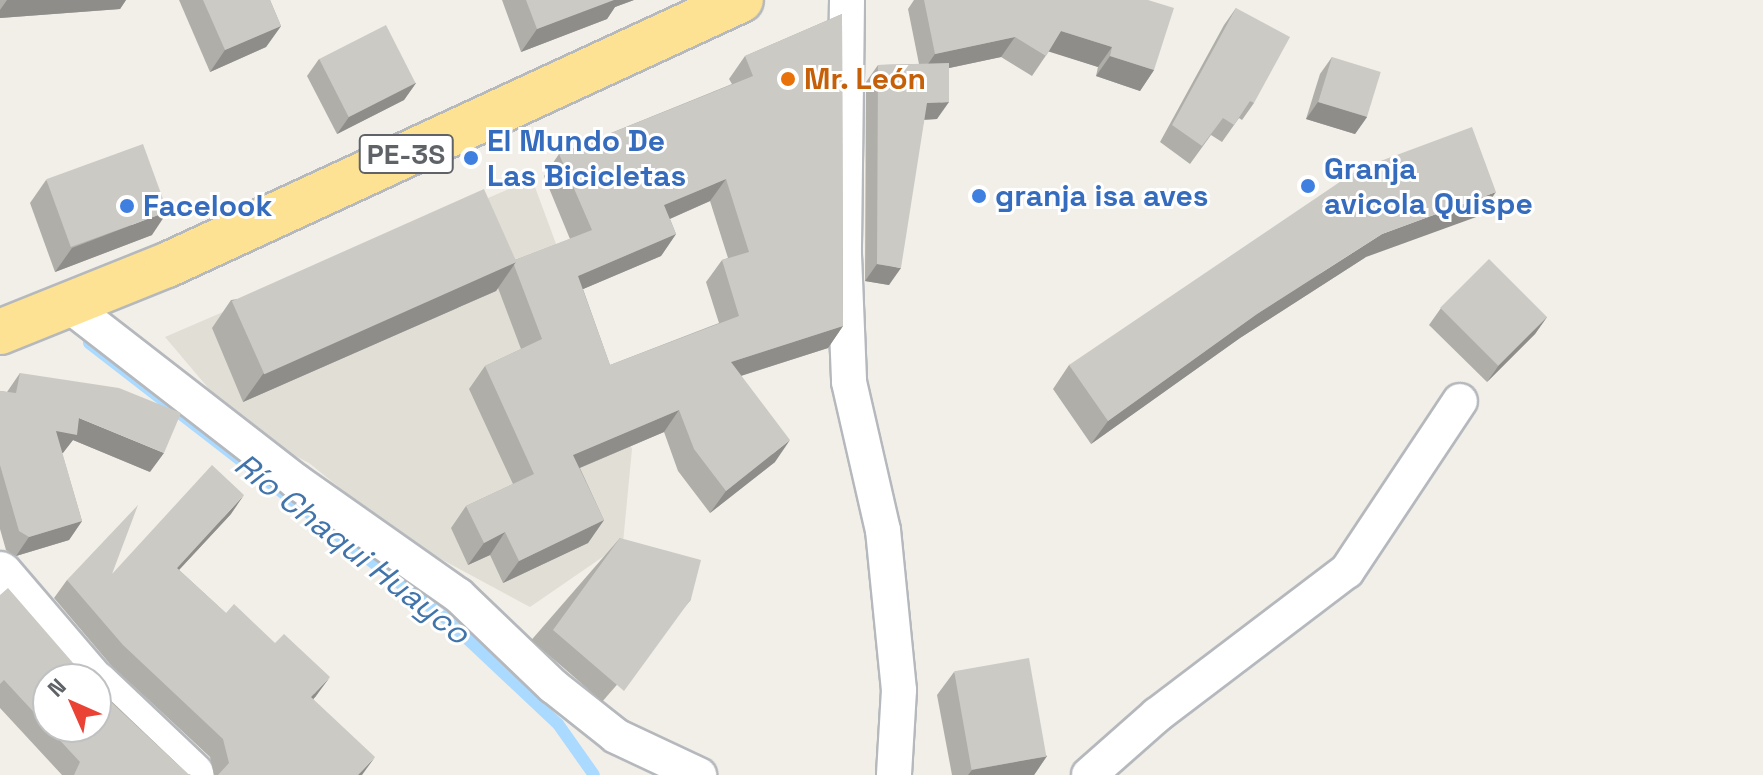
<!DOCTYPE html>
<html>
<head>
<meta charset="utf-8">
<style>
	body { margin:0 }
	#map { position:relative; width:1763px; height:775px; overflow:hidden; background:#f1efe8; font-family:"Space Grotesk",sans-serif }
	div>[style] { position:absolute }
	.education>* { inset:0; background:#e1ded6 }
	.stream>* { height:12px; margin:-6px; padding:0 6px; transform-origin:6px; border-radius:6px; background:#aadaff }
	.roads { filter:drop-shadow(2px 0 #b5b8bc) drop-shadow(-2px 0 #b5b8bc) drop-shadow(0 2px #b5b8bc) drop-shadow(0 -2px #b5b8bc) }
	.street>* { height:34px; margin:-17px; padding:0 17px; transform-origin:17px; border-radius:17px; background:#fff }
	.secondary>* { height:44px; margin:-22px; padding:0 22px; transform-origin:22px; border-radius:22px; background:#fff }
	.highway>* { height:44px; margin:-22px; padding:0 22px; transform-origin:22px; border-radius:22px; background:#fde293 }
	.wall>* { inset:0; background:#afaea9; transform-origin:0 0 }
	.shaded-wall>* { inset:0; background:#8f8d8a }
	.building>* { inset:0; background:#cccac5; transform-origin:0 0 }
	.dots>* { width:22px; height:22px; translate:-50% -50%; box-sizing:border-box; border:4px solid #fff; border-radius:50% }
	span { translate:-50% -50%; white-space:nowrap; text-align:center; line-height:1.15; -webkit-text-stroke:6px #fff; paint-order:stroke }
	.shield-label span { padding:2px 6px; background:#fff; border:2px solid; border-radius:6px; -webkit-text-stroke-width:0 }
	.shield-label { font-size:28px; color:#5f6368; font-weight:700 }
	.food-label { font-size:30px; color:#c56008; font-weight:700 }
	.left { translate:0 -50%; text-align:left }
	.shop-label { font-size:30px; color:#366cbe; font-weight:700 }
	.water-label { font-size:32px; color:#4174aa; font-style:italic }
	.north { position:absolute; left:32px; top:663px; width:80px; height:80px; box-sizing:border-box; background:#fff; border:2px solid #bfc1c3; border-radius:50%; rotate:315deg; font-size:22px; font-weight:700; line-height:32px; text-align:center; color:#5f6368 }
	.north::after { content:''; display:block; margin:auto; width:28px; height:36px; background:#ea4335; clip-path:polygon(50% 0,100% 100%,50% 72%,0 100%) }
</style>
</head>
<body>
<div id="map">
	<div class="education">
		<div style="clip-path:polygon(532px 179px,632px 449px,623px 543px,530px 607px,400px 537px,309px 463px,243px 429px,165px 337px)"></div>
	</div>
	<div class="stream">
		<div style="left:89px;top:343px;width:448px;rotate:37.7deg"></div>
		<div style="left:444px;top:617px;width:156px;rotate:43.2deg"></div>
		<div style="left:558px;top:724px;width:62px;rotate:54.8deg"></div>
	</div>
	<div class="roads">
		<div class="street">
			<div style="left:847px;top:0;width:255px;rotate:90.7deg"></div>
			<div style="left:844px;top:255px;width:127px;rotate:87.7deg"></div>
			<div style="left:849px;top:382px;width:152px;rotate:77.1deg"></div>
			<div style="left:883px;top:530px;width:161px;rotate:84.3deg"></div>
			<div style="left:899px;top:690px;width:85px;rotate:93.4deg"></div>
			<div style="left:70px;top:306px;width:287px;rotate:37.8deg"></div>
			<div style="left:297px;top:482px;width:197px;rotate:35.1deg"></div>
			<div style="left:458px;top:595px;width:132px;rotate:43.8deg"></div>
			<div style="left:553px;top:686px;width:80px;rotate:38.4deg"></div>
			<div style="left:616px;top:736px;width:92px;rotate:25.2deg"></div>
			<div style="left:1089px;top:775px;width:91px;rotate:-41.4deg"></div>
			<div style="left:1157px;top:715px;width:238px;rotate:-37.2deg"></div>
			<div style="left:1347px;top:571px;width:204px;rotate:-56.4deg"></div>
		</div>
		<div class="secondary">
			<div style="left:0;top:574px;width:138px;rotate:49.4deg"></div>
			<div style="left:96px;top:684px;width:132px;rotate:43.5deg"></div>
		</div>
		<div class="highway">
			<div style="left:0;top:332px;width:180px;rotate:-21.9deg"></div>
			<div style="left:167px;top:265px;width:632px;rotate:-24.78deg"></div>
		</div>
	</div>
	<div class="wall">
		<div style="clip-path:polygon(0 0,126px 0,120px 9px,0 18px)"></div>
		<div style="clip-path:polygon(179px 0,270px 0,281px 26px,266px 47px,210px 72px)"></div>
		<div style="clip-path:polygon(502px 0,634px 0,615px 7px,607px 19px,521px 52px)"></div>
		<div style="clip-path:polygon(914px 0,1148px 0,1154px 70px,1140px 91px,1096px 76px,1098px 67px,1049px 51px,1032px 76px,1001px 57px,949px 68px,937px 119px,924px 120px,889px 285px,865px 281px,866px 82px,878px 65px,919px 64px,908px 9px)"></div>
		<div style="clip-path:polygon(1236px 8px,1254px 103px,1242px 120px,1239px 118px,1222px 142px,1211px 135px,1190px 164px,1160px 142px,1224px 25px)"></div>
		<div style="clip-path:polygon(evenodd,842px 14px,843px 326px,828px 348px,741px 376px,775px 462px,710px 513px,678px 471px,664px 432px,580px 468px,604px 520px,588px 543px,503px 583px,490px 555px,468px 565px,451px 528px,466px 506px,513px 484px,469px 389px,485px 366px,521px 349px,498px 288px,496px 291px,243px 402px,212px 328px,231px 300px,515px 260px,570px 239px,544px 176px,559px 154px,732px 84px,729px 79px,745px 56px,842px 14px,710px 201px,728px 258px,722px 260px,706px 282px,719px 323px,610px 365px,583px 289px,661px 256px,676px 234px,670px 219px,710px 201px)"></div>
		<div style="clip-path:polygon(1332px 57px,1367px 117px,1355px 134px,1306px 119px,1320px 74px)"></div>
		<div style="clip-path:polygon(319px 59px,416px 83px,404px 100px,337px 134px,307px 76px)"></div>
		<div style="clip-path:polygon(46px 180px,152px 235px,55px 272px,30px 203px)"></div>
		<div style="clip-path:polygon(1479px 216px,1366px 257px,1240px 338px,1091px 444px,1053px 389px,1069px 365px)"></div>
		<div style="clip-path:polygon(1441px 308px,1547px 317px,1535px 334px,1487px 382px,1429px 325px)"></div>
		<div style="clip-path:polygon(20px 373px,150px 472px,73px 440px,62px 453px,82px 521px,69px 540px,16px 556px,6px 550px,0 529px,0 391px,7px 392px)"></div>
		<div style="clip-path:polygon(231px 514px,179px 570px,316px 696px,313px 699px,362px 775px,214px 775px,210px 757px,110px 664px,54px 598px,67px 580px,112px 574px)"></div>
		<div style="left:620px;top:538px;width:94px;height:135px;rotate:41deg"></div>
		<div style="clip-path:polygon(0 595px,188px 774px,191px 775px,62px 775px,0 708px)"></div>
		<div style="clip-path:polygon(954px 672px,1047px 756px,1034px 775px,952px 775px,937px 695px)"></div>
	</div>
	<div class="shaded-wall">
		<div style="clip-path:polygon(7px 0,126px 0,120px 9px,0 18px,0 10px)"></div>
		<div style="clip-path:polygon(612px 0,634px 0,615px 7px,607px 19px,521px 52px,537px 29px)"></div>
		<div style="clip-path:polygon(281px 26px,266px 47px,210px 72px,225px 50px)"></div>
		<div style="clip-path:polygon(1061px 31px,1112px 47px,1098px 67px,1047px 51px)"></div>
		<div style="clip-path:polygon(1015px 37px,1001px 57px,921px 74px,935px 54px)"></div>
		<div style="clip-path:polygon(1110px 56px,1154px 70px,1140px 91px,1096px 76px)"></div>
		<div style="clip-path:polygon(416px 83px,404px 100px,337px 134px,349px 117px)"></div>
		<div style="clip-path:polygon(949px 102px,937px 119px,915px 120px,927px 103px)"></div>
		<div style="clip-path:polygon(1318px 102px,1367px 117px,1355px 134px,1306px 119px)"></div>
		<div style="clip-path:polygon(726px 179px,710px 201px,649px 228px,664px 205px)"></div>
		<div style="clip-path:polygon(1496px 192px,1479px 216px,1366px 257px,1240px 338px,1091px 444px,1108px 421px,1257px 314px,1382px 234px)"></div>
		<div style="clip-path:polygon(168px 211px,152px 235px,55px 272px,72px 248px)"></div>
		<div style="clip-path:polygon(676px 234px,661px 256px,562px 298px,578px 276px)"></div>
		<div style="clip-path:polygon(516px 262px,496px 291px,243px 402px,263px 374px)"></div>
		<div style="clip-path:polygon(877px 264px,901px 268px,889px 285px,865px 281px)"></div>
		<div style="clip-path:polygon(1547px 317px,1535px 334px,1487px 382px,1499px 365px)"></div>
		<div style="clip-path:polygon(843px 326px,828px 348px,715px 384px,731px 362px)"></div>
		<div style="clip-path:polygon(679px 410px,664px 432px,558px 477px,573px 455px)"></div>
		<div style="clip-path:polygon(79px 418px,164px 453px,150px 472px,73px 440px,63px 453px,43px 450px,56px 431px)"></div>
		<div style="clip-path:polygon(790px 440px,775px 462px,710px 513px,726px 491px)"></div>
		<div style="clip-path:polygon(244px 495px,231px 514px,164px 586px,177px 568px)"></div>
		<div style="clip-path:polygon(604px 520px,588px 543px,503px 583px,519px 561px)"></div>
		<div style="clip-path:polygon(82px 521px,69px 540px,16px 556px,29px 537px)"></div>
		<div style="clip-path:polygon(505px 532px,490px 555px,468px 565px,484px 543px)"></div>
		<div style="clip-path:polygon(330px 677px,316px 696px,298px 716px,311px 697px)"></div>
		<div style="clip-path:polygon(1047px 756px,1034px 775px,968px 775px,972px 770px)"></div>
		<div style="clip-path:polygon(375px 757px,362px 775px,358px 775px)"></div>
	</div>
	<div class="building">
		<div style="clip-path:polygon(203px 0,270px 0,281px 26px,225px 50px)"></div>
		<div style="clip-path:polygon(526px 0,614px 0,537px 29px)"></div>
		<div style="clip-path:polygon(924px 0,1148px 0,1174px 8px,1154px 70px,1110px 56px,1112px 47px,1061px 31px,1046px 56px,1015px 37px,935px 54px)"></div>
		<div style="clip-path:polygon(1236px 8px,1290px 37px,1254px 103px,1250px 101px,1234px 125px,1223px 118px,1202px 146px,1172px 125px)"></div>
		<div style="clip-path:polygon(evenodd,842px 14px,843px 326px,731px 362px,790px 440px,726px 491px,694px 449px,679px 410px,573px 455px,604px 520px,519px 561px,505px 532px,484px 543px,466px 506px,534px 474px,485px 366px,542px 339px,514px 265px,516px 262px,515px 260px,592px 230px,559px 154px,753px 76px,745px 56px,842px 14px,726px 179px,749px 252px,722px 260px,739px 316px,610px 365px,578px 276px,676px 234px,664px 205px,726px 179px)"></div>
		<div style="left:386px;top:25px;width:65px;height:75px;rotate:63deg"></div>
		<div style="left:1332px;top:57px;width:51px;height:47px;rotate:17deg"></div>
		<div style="clip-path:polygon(949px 63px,949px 102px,927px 103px,901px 268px,877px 264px,878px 65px)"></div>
		<div style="clip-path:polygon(1472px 127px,1496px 192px,1382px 234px,1257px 314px,1108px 421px,1069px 365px,1359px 169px)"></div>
		<div style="left:143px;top:144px;width:72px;height:103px;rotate:70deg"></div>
		<div style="left:484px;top:189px;width:80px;height:276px;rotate:66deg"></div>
		<div style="left:1489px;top:259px;width:82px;height:69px;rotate:45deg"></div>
		<div style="clip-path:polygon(20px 373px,119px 388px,181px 413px,164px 453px,79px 418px,77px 435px,56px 431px,82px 521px,29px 537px,19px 531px,0 465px,0 391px,16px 393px)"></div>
		<div style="clip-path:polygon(212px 465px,244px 495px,177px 568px,226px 613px,234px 604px,275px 643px,284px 634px,330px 677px,311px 697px,375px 757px,358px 775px,218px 775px,229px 763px,223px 739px,123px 645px,67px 580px,138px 505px,112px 574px)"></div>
		<div style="clip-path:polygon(620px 538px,701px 560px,691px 599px,624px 691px,553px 630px)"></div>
		<div style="clip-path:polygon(8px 588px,87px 679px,48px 679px,48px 727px,96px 727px,96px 688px,188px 774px,191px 775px,74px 775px,80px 762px,4px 680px,0 684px,0 595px)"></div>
		<div style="left:1029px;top:658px;width:100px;height:76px;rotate:80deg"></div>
	</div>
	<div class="dots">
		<div style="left:788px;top:79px;background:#e8710a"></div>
		<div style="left:471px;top:158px;background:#3f7fe0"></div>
		<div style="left:1308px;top:186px;background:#3f7fe0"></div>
		<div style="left:979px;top:196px;background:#3f7fe0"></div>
		<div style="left:127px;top:206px;background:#3f7fe0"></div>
	</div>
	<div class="shield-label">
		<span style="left:406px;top:154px">PE-3S</span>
	</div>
	<div class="food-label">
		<span class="left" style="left:804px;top:79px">Mr. León</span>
	</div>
	<div class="shop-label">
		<span class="left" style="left:487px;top:158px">El Mundo De<br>Las Bicicletas</span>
		<span class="left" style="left:1324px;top:186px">Granja<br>avicola Quispe</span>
		<span class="left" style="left:995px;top:196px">granja isa aves</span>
		<span class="left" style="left:143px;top:206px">Facelook</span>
	</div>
	<div class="water-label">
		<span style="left:352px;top:549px;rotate:38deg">Río Chaqui Huayco</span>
	</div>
	<div class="north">N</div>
</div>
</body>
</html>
